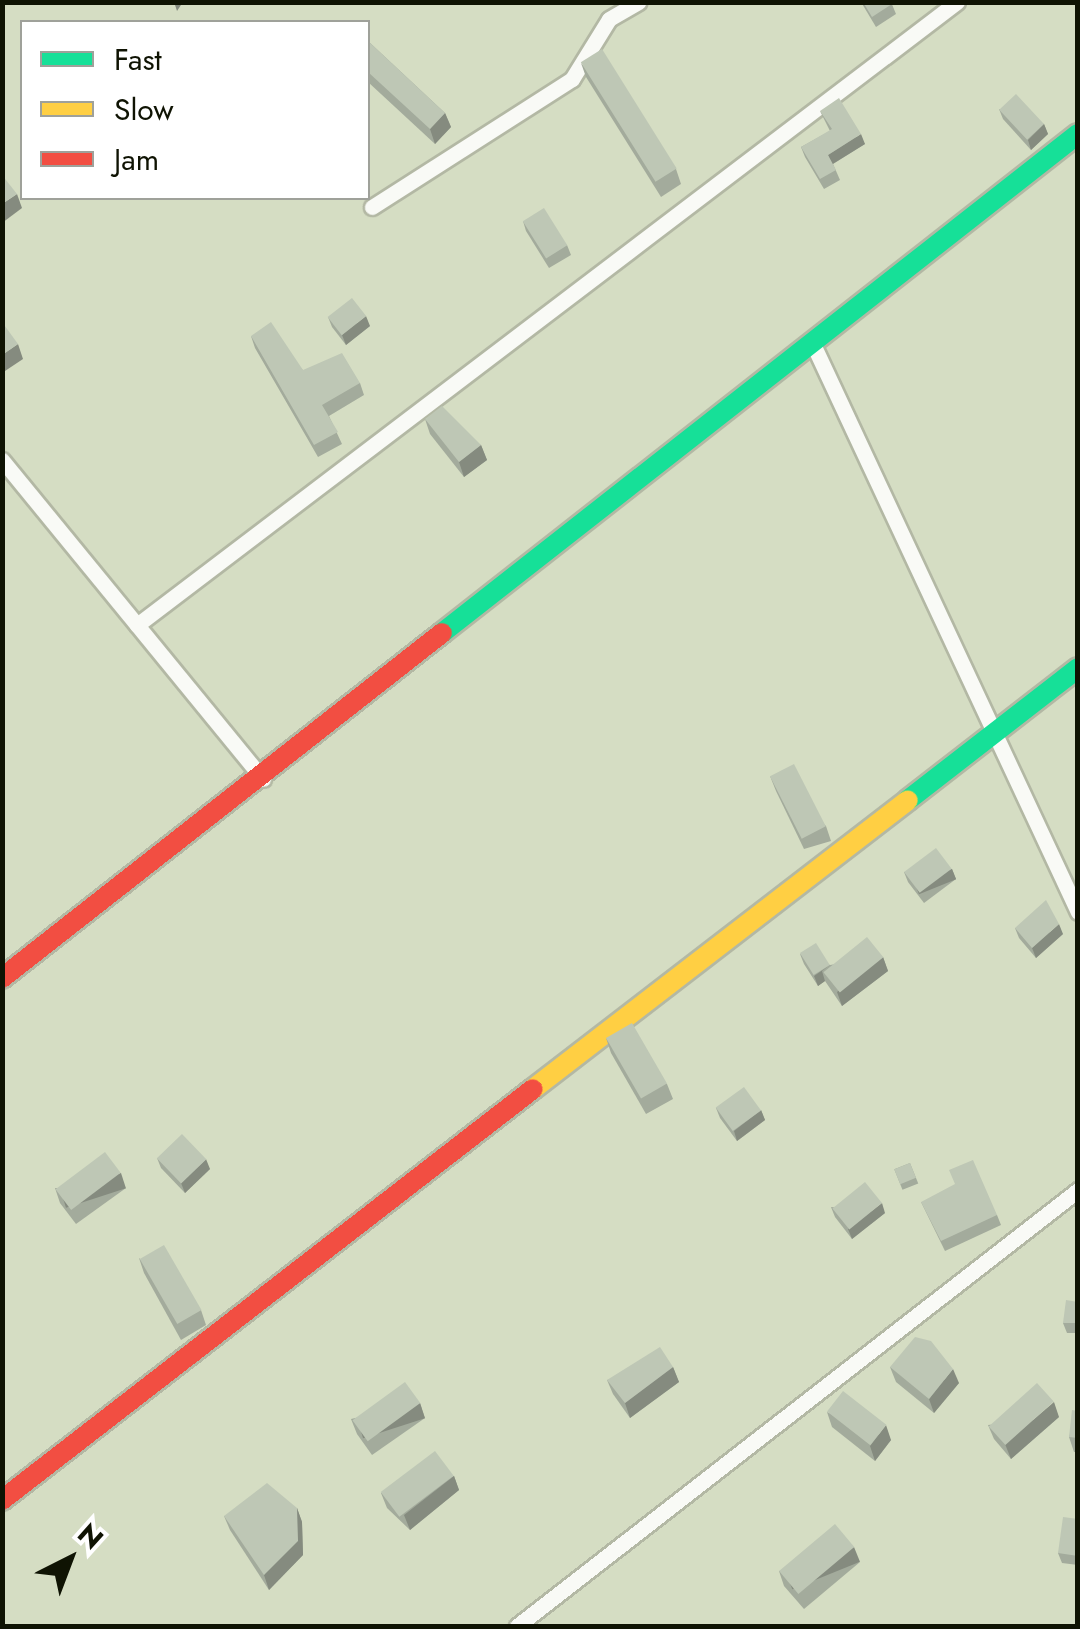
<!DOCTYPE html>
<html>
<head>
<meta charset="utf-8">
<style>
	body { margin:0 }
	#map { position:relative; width:1080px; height:1629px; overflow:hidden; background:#d5ddc3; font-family:Jost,sans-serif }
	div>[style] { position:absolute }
	.roads { filter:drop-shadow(2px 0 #b3b8a4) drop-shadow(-2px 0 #b3b8a4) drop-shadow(0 2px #b3b8a4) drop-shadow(0 -2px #b3b8a4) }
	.street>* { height:15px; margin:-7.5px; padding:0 7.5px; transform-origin:7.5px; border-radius:7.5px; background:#f9faf6 }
	.fast>* { height:20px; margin:-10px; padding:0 10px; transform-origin:10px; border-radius:10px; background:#16e098 }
	.slow>* { height:20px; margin:-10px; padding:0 10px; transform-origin:10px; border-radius:10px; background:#ffcf43 }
	.jam>* { height:20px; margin:-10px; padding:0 10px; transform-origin:10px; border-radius:10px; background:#f24e42 }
	.wall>* { inset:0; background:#a3ab9c; transform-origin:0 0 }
	.shaded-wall>* { inset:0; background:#858b7f; transform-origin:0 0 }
	.building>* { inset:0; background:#bec7b5; transform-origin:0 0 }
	span { translate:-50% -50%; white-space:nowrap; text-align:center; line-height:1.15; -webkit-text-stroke:9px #fff; paint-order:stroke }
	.frame { position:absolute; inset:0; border:5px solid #0f1303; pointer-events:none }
	.legend { position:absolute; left:20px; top:20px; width:350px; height:180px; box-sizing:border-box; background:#fff; border:2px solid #9fa19a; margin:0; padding:12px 18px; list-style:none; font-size:30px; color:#0f1303 }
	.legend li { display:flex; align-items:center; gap:20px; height:50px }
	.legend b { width:50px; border:2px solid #9fa19a }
	.north { position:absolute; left:20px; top:1509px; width:100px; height:100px; -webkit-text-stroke:8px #fff; paint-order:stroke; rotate:42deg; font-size:28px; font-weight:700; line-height:40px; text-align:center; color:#0f1303 }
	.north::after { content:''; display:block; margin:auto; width:35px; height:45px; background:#0f1303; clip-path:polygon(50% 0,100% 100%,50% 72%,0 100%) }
</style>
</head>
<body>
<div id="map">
	<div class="roads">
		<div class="street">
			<div style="left:372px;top:207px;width:237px;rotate:-32.6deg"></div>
			<div style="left:572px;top:79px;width:70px;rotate:-58.3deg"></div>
			<div style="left:609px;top:19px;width:34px;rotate:-30deg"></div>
			<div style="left:812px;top:342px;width:629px;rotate:64.98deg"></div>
			<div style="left:2px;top:460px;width:412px;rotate:50.7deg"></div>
			<div style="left:137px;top:625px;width:1030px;rotate:-37.23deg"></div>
			<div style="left:517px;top:1626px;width:711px;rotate:-37.85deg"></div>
		</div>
		<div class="fast">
			<div style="left:442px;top:633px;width:808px;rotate:-38.12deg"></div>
			<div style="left:908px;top:800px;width:215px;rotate:-37.8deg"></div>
		</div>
		<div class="slow">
			<div style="left:533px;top:1089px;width:473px;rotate:-37.6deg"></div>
		</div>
		<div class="jam">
			<div style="left:2px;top:978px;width:559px;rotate:-38.1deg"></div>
			<div style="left:2px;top:1500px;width:671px;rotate:-37.74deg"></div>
		</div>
	</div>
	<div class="wall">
		<div style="clip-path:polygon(861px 2px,891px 2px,896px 14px,876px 27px)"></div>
		<div style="clip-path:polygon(368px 41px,445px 113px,451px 127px,435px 144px,368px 82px)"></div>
		<div style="clip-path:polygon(581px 63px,676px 169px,681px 184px,661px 197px,586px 77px)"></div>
		<div style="clip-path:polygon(999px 109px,1044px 124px,1048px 134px,1031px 150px,1003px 119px)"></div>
		<div style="clip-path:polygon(820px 111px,865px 144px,833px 164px,840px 180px,824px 189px,805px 157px,801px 147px,830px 131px)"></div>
		<div style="clip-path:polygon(523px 221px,567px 245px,571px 255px,549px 268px,526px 231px)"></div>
		<div style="clip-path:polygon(328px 317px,370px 326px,346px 345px,332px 327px)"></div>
		<div style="clip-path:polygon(251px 336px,303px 370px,360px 383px,364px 395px,329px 416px,342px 444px,318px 457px,255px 348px)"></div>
		<div style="clip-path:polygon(425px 419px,481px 445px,487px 460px,464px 477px,430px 434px)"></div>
		<div style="clip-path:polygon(770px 776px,826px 826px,831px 841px,804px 849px,776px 791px)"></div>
		<div style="clip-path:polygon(952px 869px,956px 879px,924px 903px,908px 882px,904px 872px)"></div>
		<div style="clip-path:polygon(1015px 928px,1063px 934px,1036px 958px,1019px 938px)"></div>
		<div style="clip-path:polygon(800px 954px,830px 965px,883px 957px,888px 971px,842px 1006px,825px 981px,818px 986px,804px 964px)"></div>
		<div style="clip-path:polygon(606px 1038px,667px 1084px,673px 1099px,646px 1114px,611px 1053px)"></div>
		<div style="clip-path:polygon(716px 1108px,761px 1110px,765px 1120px,737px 1141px,720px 1118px)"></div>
		<div style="clip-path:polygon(157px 1158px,210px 1169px,185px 1193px,161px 1168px)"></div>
		<div style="left:910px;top:1163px;width:22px;height:17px;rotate:68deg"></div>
		<div style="clip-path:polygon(55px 1188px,126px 1188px,76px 1224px,60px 1203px)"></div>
		<div style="clip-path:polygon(921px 1202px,997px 1215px,1001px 1225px,945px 1251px)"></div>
		<div style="clip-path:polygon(831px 1207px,885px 1213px,852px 1239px,835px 1217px)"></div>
		<div style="clip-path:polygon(139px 1258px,201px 1310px,206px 1325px,181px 1340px,144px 1273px)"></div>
		<div style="clip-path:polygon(1078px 1302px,1078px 1333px,1067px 1333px,1063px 1323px)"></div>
		<div style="clip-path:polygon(673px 1367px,679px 1382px,630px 1418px,613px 1394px,607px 1380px)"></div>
		<div style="clip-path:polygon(890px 1367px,959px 1383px,934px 1413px,896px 1382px)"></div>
		<div style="clip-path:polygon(420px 1403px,425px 1418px,372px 1455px,357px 1434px,351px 1419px)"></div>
		<div style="clip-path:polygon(1078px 1411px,1078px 1452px,1074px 1452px,1069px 1437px)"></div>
		<div style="clip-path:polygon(827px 1412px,891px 1440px,875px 1461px,832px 1427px)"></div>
		<div style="clip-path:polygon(1059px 1417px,1011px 1459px,994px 1439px,988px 1425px)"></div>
		<div style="clip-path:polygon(454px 1476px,459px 1490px,410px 1530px,387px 1508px,381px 1493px)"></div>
		<div style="clip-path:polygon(297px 1508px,302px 1522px,303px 1555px,269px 1590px,230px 1530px,224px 1516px)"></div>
		<div style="clip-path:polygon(1078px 1519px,1078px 1565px,1062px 1563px,1058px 1553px)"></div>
		<div style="clip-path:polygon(860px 1562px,804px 1609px,784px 1586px,779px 1571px)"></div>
	</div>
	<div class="shaded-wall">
		<div style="clip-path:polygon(174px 2px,183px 2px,177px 11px)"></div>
		<div style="clip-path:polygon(445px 113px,451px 127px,435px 144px,430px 129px)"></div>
		<div style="clip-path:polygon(1044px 124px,1048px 134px,1031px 150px,1028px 140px)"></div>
		<div style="clip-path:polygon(861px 134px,865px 144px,831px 165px,828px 155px)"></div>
		<div style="clip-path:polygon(17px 194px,22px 208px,2px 223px,2px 204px)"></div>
		<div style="clip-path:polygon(366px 316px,370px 326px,346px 345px,342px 335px)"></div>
		<div style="clip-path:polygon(18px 344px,23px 359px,2px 373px,2px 355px)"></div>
		<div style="clip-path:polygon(481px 445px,487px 460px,464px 477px,459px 462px)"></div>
		<div style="left:952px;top:869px;width:11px;height:40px;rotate:68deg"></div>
		<div style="clip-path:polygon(1059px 924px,1063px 934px,1036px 958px,1032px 948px)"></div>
		<div style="clip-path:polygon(883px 957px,888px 971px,842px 1006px,837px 992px)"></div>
		<div style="clip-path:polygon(830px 965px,822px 971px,825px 981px,818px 986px,814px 976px)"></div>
		<div style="clip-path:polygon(761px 1110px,765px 1120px,737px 1141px,734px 1131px)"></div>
		<div style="clip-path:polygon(206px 1159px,210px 1169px,185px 1193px,181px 1183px)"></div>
		<div style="left:121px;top:1173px;width:16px;height:63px;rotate:72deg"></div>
		<div style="clip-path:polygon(882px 1203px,885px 1213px,852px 1239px,848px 1229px)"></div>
		<div style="clip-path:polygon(673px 1367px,679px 1382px,630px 1418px,625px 1403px)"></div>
		<div style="clip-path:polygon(953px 1369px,959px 1383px,934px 1413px,929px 1399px)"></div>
		<div style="clip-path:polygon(1054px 1402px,1059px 1417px,1011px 1459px,1005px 1444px)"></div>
		<div style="left:420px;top:1403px;width:16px;height:65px;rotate:72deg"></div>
		<div style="clip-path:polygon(886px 1425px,891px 1440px,875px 1461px,870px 1446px)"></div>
		<div style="clip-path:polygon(454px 1476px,459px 1490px,410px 1530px,404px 1515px)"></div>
		<div style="clip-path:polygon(297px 1508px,302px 1522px,303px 1555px,269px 1590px,264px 1575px)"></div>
		<div style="left:854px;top:1547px;width:16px;height:73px;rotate:68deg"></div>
	</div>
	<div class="building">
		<div style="clip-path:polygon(863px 2px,891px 2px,892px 4px,872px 17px)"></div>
		<div style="clip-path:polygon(368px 41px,445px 113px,430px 129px,368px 72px)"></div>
		<div style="left:602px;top:49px;width:141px;height:25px;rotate:58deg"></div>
		<div style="left:1016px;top:94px;width:41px;height:23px;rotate:47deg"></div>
		<div style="clip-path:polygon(839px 98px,861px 134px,828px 155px,836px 170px,820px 179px,801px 147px,832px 129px,820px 111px)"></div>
		<div style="clip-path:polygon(2px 175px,17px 194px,2px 204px)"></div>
		<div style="left:544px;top:208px;width:44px;height:25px;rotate:58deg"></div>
		<div style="left:352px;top:298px;width:23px;height:31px;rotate:52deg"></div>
		<div style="clip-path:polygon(2px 322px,18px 344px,2px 355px)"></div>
		<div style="clip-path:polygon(271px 322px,303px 370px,342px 353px,360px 383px,322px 405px,338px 432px,314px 445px,251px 336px)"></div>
		<div style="clip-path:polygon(442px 406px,481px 445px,459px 462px,425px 419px)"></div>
		<div style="left:794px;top:764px;width:70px;height:27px;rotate:63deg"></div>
		<div style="left:936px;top:848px;width:26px;height:40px;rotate:53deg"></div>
		<div style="clip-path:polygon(1046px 900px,1059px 924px,1032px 948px,1015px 928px)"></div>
		<div style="left:867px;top:937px;width:26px;height:56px;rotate:51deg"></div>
		<div style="left:816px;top:943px;width:26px;height:19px;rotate:58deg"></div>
		<div style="left:632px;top:1023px;width:70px;height:30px;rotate:60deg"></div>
		<div style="left:744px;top:1087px;width:29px;height:35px;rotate:54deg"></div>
		<div style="left:182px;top:1134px;width:35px;height:35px;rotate:46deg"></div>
		<div style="left:105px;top:1152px;width:26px;height:62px;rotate:53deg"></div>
		<div style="clip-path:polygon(973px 1160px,997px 1215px,941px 1241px,921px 1202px,955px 1184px,949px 1170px)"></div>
		<div style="left:910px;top:1163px;width:16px;height:17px;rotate:68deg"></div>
		<div style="left:865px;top:1182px;width:27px;height:42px;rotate:51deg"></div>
		<div style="left:164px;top:1245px;width:75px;height:28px;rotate:60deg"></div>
		<div style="clip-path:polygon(1066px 1300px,1078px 1302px,1078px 1323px,1063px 1323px)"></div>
		<div style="clip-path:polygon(915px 1337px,931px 1341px,953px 1369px,929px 1399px,890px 1367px)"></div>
		<div style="clip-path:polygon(660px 1347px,673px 1367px,625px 1403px,607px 1380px)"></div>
		<div style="left:405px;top:1382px;width:26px;height:65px;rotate:54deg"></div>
		<div style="left:1037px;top:1383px;width:25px;height:65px;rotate:48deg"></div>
		<div style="left:843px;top:1391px;width:55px;height:26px;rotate:38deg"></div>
		<div style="clip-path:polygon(1072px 1410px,1078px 1411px,1078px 1438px,1069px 1437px)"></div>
		<div style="left:435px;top:1451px;width:31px;height:68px;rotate:53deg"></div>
		<div style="clip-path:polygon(267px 1483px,297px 1508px,298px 1541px,264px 1575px,224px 1516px)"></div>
		<div style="clip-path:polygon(1063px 1517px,1078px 1519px,1078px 1556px,1058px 1553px)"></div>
		<div style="left:835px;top:1524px;width:30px;height:73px;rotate:50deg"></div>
	</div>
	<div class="frame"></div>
	<ul class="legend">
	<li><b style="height:12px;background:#16e098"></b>Fast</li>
	<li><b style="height:12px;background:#ffcf43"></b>Slow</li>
	<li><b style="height:12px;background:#f24e42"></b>Jam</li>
	</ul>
	<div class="north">N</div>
</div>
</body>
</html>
